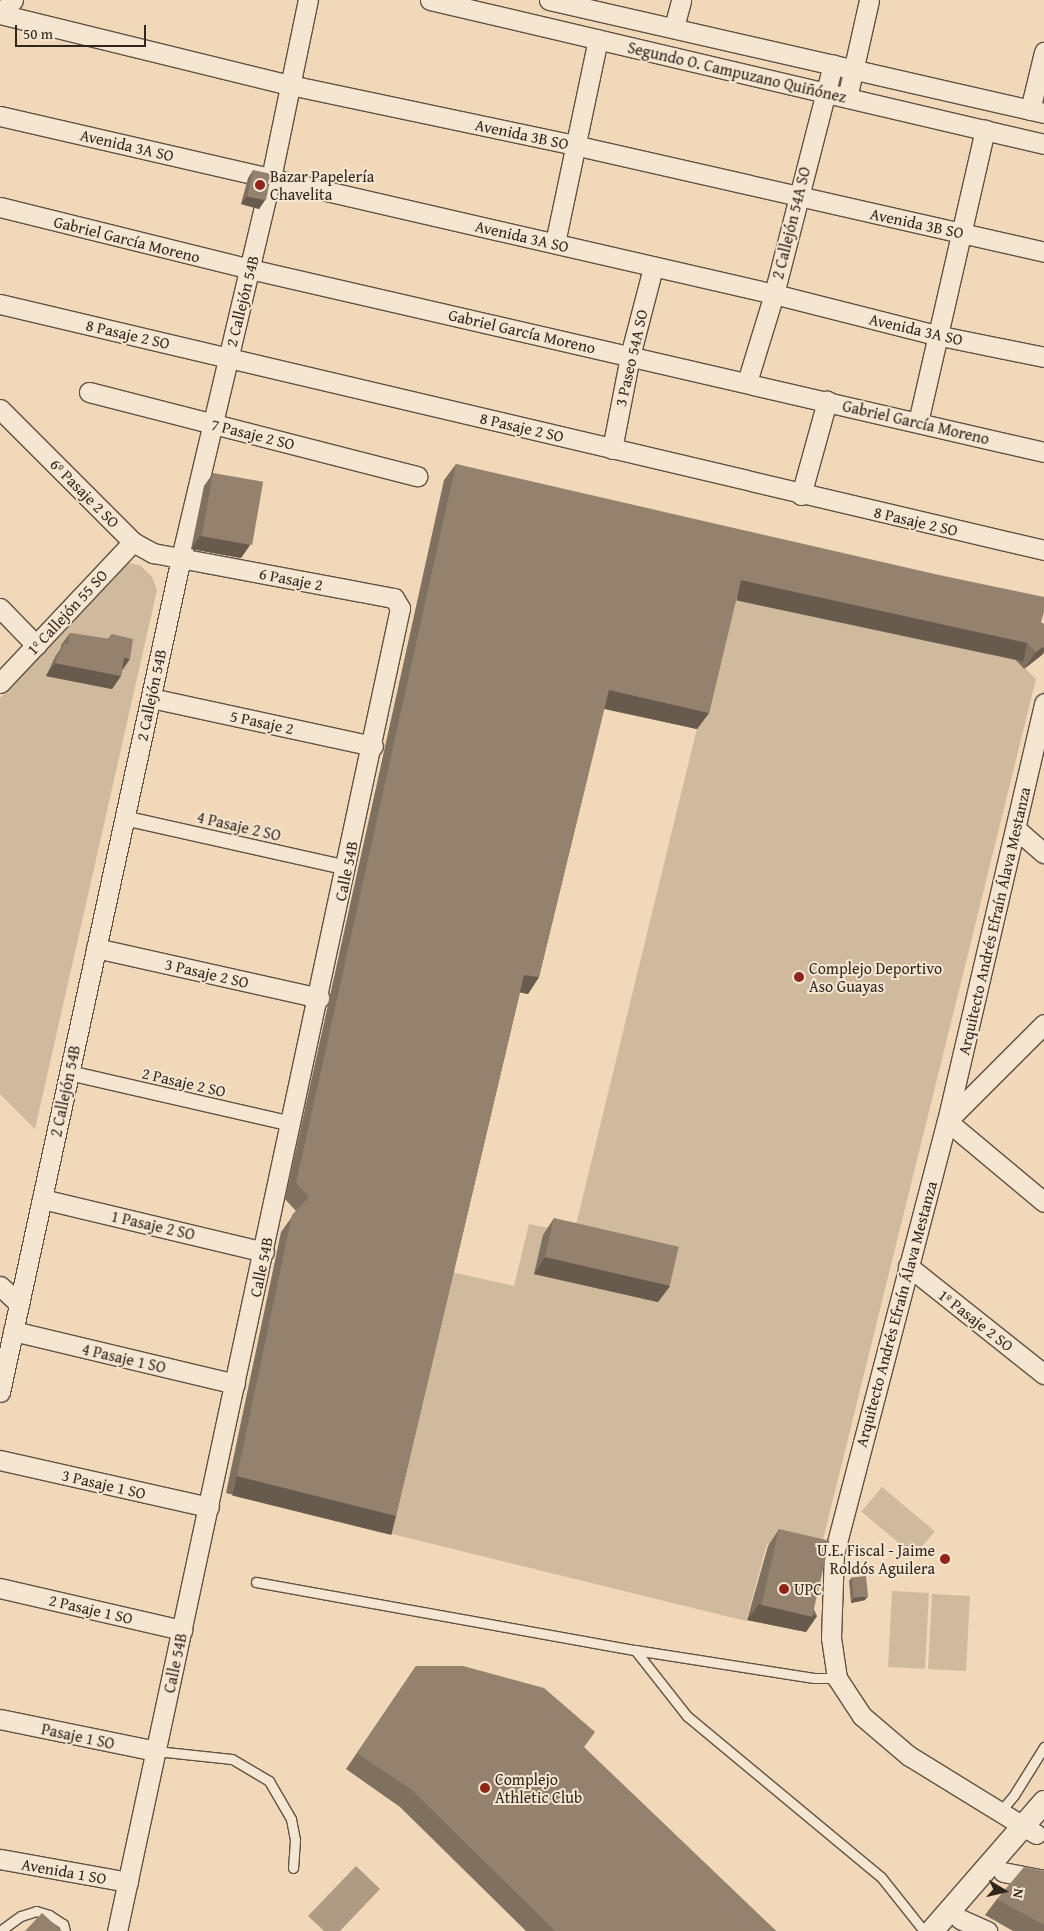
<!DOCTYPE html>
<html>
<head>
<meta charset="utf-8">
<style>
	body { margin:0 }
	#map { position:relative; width:1044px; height:1931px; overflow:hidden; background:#f0d8b8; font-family:"Gentium Book Plus",serif }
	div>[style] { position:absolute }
	.green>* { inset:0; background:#d0ba9e; transform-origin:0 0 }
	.water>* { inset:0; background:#af9b83 }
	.roads { filter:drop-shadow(1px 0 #625244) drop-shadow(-1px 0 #625244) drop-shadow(0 1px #625244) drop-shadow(0 -1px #625244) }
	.service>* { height:9px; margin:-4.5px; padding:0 4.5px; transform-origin:4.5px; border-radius:4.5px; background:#f5e6d1 }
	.pedestrian>* { height:14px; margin:-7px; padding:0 7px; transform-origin:7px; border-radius:7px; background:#f5e6d1 }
	.minor>* { height:19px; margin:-9.5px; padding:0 9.5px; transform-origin:9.5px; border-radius:9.5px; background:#f5e6d1 }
	.tertiary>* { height:22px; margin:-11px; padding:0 11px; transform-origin:11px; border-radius:11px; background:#f5e6d1 }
	.wall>* { inset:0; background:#80705f }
	.shaded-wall>* { inset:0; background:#685b4d; transform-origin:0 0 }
	.building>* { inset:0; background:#95826e; transform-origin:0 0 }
	.dots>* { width:14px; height:14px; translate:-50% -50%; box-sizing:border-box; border:2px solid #f5e6d1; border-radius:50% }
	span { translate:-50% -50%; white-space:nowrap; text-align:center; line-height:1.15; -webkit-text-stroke:4px #f5e6d1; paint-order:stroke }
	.street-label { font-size:16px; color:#32251d }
	.poi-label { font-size:16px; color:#32251d }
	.left { translate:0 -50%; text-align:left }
	.right { translate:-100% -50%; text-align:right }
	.north { position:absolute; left:979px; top:1866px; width:50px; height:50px; -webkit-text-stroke:4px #f5e6d1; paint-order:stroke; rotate:99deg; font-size:14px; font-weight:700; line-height:20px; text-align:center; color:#32251d }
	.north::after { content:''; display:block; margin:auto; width:18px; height:22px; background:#32251d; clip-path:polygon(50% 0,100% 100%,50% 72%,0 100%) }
	.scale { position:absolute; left:15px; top:25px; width:131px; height:22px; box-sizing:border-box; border:2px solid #32251d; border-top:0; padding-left:6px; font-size:15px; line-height:18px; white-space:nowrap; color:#32251d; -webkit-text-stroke:4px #f5e6d1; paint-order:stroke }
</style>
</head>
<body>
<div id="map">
	<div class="green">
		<div style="clip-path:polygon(129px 563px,140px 565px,152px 577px,157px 590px,35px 1129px,0 1094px,0 698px)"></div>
		<div style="clip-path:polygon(729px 597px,1015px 659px,1036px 679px,819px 1556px,767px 1544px,746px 1621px,384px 1532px,447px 1271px,514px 1286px,529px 1224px,574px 1233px)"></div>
		<div style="left:882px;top:1487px;width:69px;height:32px;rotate:40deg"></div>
		<div style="left:892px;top:1591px;width:37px;height:76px;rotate:3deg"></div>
		<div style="left:932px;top:1594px;width:38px;height:75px;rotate:3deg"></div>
	</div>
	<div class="water">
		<div style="clip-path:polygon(356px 1866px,380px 1889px,340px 1931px,324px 1931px,308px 1916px)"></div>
	</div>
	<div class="roads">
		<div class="service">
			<div style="left:256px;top:1582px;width:385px;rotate:10.2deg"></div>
			<div style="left:635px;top:1650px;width:181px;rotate:8.9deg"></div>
			<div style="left:814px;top:1678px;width:23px"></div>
			<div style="left:635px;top:1650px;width:84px;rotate:51.8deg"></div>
			<div style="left:687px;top:1716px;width:252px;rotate:39.7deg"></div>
			<div style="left:881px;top:1877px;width:69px;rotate:51.5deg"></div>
			<div style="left:156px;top:1751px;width:76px;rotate:6deg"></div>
			<div style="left:232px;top:1759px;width:43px;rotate:30.7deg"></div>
			<div style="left:269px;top:1781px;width:44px;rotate:59.9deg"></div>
			<div style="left:291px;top:1819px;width:21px;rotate:79deg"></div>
			<div style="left:295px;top:1840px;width:28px;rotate:94deg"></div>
			<div style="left:999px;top:1813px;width:23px;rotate:-50deg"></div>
			<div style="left:1014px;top:1795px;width:57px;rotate:-58deg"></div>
			<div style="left:0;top:1931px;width:26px;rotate:-36deg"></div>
			<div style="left:21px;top:1916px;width:16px;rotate:-18deg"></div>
			<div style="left:36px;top:1911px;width:14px;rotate:17deg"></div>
			<div style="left:49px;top:1915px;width:17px;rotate:33deg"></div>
			<div style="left:63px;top:1924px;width:7px;rotate:74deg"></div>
		</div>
		<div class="pedestrian">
			<div style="left:124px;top:818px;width:229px;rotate:12.6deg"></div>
			<div style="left:69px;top:1073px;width:229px;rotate:12.9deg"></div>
		</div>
		<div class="minor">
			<div style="left:13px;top:0;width:19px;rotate:133deg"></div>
			<div style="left:0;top:14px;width:299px;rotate:13.8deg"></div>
			<div style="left:290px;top:85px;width:290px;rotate:11.9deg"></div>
			<div style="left:574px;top:145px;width:482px;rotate:12.8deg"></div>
			<div style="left:430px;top:0;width:631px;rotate:13.2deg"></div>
			<div style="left:549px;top:0;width:508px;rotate:12.86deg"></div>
			<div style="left:674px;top:27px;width:28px;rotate:-75deg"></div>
			<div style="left:847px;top:98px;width:100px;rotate:-77.3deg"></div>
			<div style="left:1030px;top:110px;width:60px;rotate:-76.4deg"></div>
			<div style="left:0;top:116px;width:794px;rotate:12.95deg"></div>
			<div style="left:774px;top:294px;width:167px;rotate:14.2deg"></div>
			<div style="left:936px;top:335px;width:110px;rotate:11.5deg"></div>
			<div style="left:0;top:207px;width:258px;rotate:13.9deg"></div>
			<div style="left:250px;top:269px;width:815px;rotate:12.98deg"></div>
			<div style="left:555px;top:243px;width:208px;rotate:-78.1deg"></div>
			<div style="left:0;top:304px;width:1073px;rotate:13.26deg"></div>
			<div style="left:747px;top:382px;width:92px;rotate:-72.9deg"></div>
			<div style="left:774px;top:294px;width:237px;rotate:-75.6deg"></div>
			<div style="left:89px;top:392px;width:339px;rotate:14.4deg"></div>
			<div style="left:0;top:409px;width:188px;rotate:45deg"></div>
			<div style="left:133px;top:542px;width:23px;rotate:29deg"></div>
			<div style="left:153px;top:553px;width:245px;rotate:10.6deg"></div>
			<div style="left:394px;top:598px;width:12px;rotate:59deg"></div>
			<div style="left:400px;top:608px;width:1353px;rotate:102.07deg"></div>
			<div style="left:918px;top:422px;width:300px;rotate:-77.1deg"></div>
			<div style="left:612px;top:449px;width:95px;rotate:-79deg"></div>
			<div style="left:630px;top:356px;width:91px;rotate:-75.4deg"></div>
			<div style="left:801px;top:495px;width:98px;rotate:-74.5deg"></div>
			<div style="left:0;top:608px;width:52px;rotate:45.8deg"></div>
			<div style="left:0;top:683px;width:194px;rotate:-46.7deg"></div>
			<div style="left:151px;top:698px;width:227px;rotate:12.2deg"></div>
			<div style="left:1016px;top:829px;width:37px;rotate:41deg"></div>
			<div style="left:96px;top:948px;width:229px;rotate:12.6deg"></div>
			<div style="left:1044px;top:1024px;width:137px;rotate:135deg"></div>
			<div style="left:947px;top:1121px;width:126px;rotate:39.9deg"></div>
			<div style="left:42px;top:1199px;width:228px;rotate:13.4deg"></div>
			<div style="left:908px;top:1266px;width:174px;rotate:38.5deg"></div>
			<div style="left:0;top:1286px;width:26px;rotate:43deg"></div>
			<div style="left:13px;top:1331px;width:228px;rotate:13.4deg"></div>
			<div style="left:0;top:1392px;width:853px;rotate:-77.76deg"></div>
			<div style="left:181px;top:558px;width:391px;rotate:-76.7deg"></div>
			<div style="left:271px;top:178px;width:182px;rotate:-78.3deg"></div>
			<div style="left:0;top:1460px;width:214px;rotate:12.7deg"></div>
			<div style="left:0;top:1588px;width:187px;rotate:13deg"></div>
			<div style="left:0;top:1719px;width:159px;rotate:11.6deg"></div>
			<div style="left:1036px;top:1834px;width:149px;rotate:-148.4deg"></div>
			<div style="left:909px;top:1756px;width:62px;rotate:-139.6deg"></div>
			<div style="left:862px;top:1716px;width:45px;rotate:-123.3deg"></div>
			<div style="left:837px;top:1678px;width:40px;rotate:-98.5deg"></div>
			<div style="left:831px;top:1638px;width:84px;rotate:-88deg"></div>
			<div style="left:834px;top:1554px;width:448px;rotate:-75.4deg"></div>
			<div style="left:947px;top:1121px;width:429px;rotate:-76.9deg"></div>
			<div style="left:0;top:1859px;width:130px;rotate:10.2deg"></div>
			<div style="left:1003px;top:1872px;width:42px;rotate:11deg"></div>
			<div style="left:960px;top:1919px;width:30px;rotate:24deg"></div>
		</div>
		<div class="tertiary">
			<div style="left:932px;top:1931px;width:171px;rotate:-49deg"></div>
		</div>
	</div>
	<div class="wall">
		<div style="clip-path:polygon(253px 170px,265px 200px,259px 209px,241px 204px,248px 178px)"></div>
		<div style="clip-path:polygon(456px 464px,1041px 622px,1043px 654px,1024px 669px,1015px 659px,736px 598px,709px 713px,697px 729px,604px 709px,539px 977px,528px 994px,520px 992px,396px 1516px,384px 1532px,226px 1493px,281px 1232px,296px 1211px,285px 1199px,444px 480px)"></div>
		<div style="clip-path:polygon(213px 473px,250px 545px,241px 558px,191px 549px,204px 486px)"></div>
		<div style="clip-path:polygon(70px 633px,108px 639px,112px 634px,122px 671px,121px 676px,112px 689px,46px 676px,55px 657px,61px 648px,61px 645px)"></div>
		<div style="clip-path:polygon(554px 1218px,670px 1286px,658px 1302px,534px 1274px,543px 1235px)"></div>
		<div style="clip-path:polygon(779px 1529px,817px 1616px,806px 1632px,747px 1620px,768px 1546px)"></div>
		<div style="clip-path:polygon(852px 1577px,865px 1600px,851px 1603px,849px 1581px)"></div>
		<div style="clip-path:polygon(416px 1666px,584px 1748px,776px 1931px,526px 1931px,400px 1807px,346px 1769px)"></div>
		<div style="clip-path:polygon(1044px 1871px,1044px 1931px,1013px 1931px,985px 1915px,997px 1899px)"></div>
	</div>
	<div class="shaded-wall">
		<div style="clip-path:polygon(247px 196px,265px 200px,259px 209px,241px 204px)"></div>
		<div style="clip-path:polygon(200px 536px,250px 545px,241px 558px,191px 549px)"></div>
		<div style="left:741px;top:580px;width:293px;height:21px;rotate:12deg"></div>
		<div style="clip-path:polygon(1044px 646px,1044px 652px,1043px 654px,1024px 669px,1036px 652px)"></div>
		<div style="clip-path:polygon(124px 657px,130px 659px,121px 672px)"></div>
		<div style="clip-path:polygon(55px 663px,121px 676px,112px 689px,46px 676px)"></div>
		<div style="clip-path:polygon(609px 690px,709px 713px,697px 729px,597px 707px)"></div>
		<div style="clip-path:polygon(524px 975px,539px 977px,528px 994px,512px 991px)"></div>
		<div style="clip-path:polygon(545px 1257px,670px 1286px,658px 1302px,534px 1274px)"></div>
		<div style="left:237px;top:1476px;width:164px;height:20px;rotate:14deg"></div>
		<div style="clip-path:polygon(868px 1596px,865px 1600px,851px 1603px,854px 1598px)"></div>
		<div style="clip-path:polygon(759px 1604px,817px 1616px,806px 1632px,747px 1620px)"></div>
	</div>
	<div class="building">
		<div style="left:253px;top:170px;width:19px;height:27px;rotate:12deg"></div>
		<div style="clip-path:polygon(456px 464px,939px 575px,1044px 597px,1044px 612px,1041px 622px,1044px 624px,1044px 646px,1036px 652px,1027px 643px,741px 580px,709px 713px,609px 690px,539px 977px,524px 975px,396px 1516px,237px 1476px,292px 1215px,309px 1197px,296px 1183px)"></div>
		<div style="left:213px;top:473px;width:51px;height:64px;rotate:10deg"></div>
		<div style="clip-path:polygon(70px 633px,110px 639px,112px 634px,133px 639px,130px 659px,124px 657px,121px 676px,55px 663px,64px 644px,68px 644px)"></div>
		<div style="left:554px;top:1218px;width:128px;height:40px;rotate:13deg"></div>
		<div style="left:779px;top:1529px;width:52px;height:78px;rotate:13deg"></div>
		<div style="left:866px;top:1576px;width:20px;height:14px;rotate:84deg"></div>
		<div style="clip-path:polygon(416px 1666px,463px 1666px,544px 1688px,595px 1732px,584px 1747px,776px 1931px,555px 1931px,412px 1790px,357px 1753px)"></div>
		<div style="clip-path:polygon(1024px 1867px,1044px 1871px,1044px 1925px,997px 1899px)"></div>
		<div style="clip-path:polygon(42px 1913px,62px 1931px,25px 1931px)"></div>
	</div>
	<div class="dots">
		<div style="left:260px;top:185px;background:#8f2418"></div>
		<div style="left:799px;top:977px;background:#8f2418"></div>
		<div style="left:945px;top:1559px;background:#8f2418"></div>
		<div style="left:784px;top:1589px;background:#8f2418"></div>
		<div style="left:485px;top:1788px;background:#8f2418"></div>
	</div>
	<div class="street-label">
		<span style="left:737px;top:72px;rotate:13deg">Segundo O. Campuzano Quiñónez</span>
		<span style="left:522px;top:134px;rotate:12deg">Avenida 3B SO</span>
		<span style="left:127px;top:145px;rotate:13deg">Avenida 3A SO</span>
		<span style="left:791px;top:223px;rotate:-76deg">2 Callejón 54A SO</span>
		<span style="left:917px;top:223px;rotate:12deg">Avenida 3B SO</span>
		<span style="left:522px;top:236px;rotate:13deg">Avenida 3A SO</span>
		<span style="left:127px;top:239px;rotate:14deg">Gabriel García Moreno</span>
		<span style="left:242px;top:301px;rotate:-76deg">2 Callejón 54B</span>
		<span style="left:916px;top:329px;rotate:13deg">Avenida 3A SO</span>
		<span style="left:522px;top:331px;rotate:13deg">Gabriel García Moreno</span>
		<span style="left:128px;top:334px;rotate:13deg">8 Pasaje 2 SO</span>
		<span style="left:631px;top:358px;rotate:-77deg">3 Paseo 54A SO</span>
		<span style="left:916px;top:422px;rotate:13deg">Gabriel García Moreno</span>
		<span style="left:522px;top:427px;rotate:13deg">8 Pasaje 2 SO</span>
		<span style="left:253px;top:434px;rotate:14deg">7 Pasaje 2 SO</span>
		<span style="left:85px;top:493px;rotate:45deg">6º Pasaje 2 SO</span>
		<span style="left:916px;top:521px;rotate:13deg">8 Pasaje 2 SO</span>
		<span style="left:291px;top:579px;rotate:11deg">6 Pasaje 2</span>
		<span style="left:67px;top:612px;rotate:-47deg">1º Callejón 55 SO</span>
		<span style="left:151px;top:695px;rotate:-78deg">2 Callejón 54B</span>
		<span style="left:262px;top:722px;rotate:12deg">5 Pasaje 2</span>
		<span style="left:239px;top:826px;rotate:13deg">4 Pasaje 2 SO</span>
		<span style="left:346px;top:871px;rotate:-78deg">Calle 54B</span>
		<span style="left:994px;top:921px;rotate:-77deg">Arquitecto Andrés Efraín Álava Mestanza</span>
		<span style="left:207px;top:973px;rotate:13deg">3 Pasaje 2 SO</span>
		<span style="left:184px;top:1082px;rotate:13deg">2 Pasaje 2 SO</span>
		<span style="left:65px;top:1091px;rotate:-78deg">2 Callejón 54B</span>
		<span style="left:153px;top:1225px;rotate:13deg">1 Pasaje 2 SO</span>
		<span style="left:261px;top:1267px;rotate:-78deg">Calle 54B</span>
		<span style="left:896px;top:1314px;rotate:-75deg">Arquitecto Andrés Efraín Álava Mestanza</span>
		<span style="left:976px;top:1320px;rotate:38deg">1º Pasaje 2 SO</span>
		<span style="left:124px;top:1358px;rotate:13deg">4 Pasaje 1 SO</span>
		<span style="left:104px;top:1484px;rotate:13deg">3 Pasaje 1 SO</span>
		<span style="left:91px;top:1609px;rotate:13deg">2 Pasaje 1 SO</span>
		<span style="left:175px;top:1663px;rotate:-78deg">Calle 54B</span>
		<span style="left:78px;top:1736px;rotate:12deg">Pasaje 1 SO</span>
		<span style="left:64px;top:1871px;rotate:10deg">Avenida 1 SO</span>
	</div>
	<div class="poi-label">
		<span class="left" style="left:270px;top:185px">Bazar Papelería<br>Chavelita</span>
		<span class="left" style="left:809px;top:977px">Complejo Deportivo<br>Aso Guayas</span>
		<span class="right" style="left:935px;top:1559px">U.E. Fiscal - Jaime<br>Roldós Aguilera</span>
		<span class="left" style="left:794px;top:1589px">UPC</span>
		<span class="left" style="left:495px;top:1788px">Complejo<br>Athletic Club</span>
	</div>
	<div class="north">N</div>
	<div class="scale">50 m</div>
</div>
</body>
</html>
